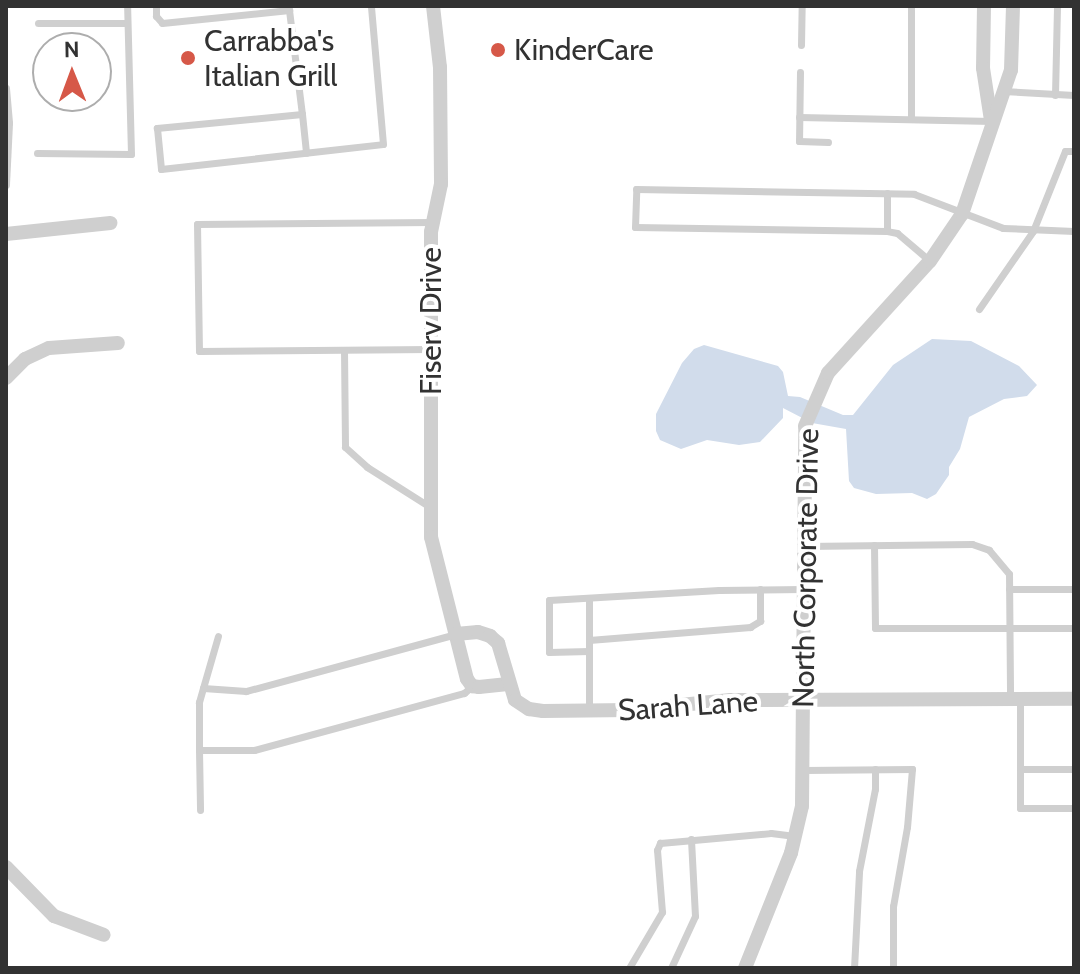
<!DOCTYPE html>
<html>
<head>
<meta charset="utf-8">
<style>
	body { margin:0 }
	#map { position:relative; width:1080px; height:974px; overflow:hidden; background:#fff; font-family:Cabin,sans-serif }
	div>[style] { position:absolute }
	.water>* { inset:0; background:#d1dceb }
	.service>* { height:7px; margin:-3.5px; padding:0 3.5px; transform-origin:3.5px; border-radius:3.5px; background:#cfcfcf }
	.minor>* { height:14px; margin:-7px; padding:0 7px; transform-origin:7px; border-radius:7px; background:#cfcfcf }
	.dots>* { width:22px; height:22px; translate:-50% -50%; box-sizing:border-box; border:4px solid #fff; border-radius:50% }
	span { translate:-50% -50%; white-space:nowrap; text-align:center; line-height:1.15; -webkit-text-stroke:8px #fff; paint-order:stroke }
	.poi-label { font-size:30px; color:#323232 }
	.left { translate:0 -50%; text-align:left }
	.street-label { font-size:30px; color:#323232 }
	.frame { position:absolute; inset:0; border:8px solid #323232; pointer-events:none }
	.north { position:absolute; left:32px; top:32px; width:80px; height:80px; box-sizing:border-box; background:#fff; border:2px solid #adadad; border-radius:50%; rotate:359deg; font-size:22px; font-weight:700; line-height:32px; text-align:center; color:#323232 }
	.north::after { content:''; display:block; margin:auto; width:28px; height:36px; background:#d65848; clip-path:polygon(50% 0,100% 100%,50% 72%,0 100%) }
</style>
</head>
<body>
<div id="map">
	<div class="water">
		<div style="clip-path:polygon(932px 339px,971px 341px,1019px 366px,1037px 385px,1027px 396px,1004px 399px,969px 417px,960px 449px,949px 467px,949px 475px,936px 494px,927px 499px,912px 493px,876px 494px,854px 488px,849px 481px,846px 429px,812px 423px,783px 408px,783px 418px,760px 442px,739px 445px,707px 440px,681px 449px,660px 440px,656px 431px,656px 414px,682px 363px,694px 349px,704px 345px,778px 366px,783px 372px,788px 396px,800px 397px,843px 415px,853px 415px,893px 365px)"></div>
	</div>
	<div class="service">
		<div style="left:156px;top:6px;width:10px;rotate:90deg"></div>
		<div style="left:156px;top:16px;width:9px;rotate:49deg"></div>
		<div style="left:162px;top:23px;width:128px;rotate:-5.8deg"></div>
		<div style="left:289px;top:10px;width:105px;rotate:82.9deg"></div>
		<div style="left:302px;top:114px;width:146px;rotate:174.5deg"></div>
		<div style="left:157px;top:128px;width:41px;rotate:84.4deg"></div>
		<div style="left:161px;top:169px;width:223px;rotate:-6.4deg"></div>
		<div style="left:383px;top:144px;width:139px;rotate:-95deg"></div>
		<div style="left:38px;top:23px;width:89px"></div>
		<div style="left:801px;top:45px;width:39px;rotate:-89deg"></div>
		<div style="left:800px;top:72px;width:69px;rotate:90.8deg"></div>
		<div style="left:799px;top:141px;width:29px;rotate:2deg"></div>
		<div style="left:6px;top:88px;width:35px;rotate:85deg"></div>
		<div style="left:9px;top:123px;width:62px;rotate:92.8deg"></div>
		<div style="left:1003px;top:91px;width:71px;rotate:3.2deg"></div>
		<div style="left:1055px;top:95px;width:89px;rotate:-88.7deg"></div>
		<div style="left:302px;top:114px;width:39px;rotate:84deg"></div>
		<div style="left:799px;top:117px;width:193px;rotate:1.2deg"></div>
		<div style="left:911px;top:119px;width:113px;rotate:-90deg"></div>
		<div style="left:37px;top:153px;width:94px;rotate:0.6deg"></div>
		<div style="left:131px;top:154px;width:148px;rotate:-91.5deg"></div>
		<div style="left:887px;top:231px;width:38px;rotate:-90deg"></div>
		<div style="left:930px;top:261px;width:43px;rotate:-139.7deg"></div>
		<div style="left:897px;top:233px;width:10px;rotate:-169deg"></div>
		<div style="left:887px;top:231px;width:252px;rotate:-179.1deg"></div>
		<div style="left:635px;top:227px;width:38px;rotate:-88deg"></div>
		<div style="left:636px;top:189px;width:278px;rotate:1deg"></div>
		<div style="left:914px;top:194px;width:95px;rotate:20.9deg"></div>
		<div style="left:1003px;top:228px;width:71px;rotate:2.4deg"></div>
		<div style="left:979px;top:309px;width:95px;rotate:-55.3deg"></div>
		<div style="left:1033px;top:231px;width:86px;rotate:-68.2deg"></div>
		<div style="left:1065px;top:151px;width:9px"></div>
		<div style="left:431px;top:349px;width:232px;rotate:179.5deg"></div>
		<div style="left:199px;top:351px;width:127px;rotate:-90.9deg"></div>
		<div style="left:197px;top:224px;width:236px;rotate:-0.5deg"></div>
		<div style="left:344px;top:350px;width:97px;rotate:89.4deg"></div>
		<div style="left:345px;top:447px;width:30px;rotate:42deg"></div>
		<div style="left:367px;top:467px;width:75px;rotate:32.4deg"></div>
		<div style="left:874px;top:545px;width:83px;rotate:89.3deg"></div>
		<div style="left:875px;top:628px;width:199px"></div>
		<div style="left:804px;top:546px;width:168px;rotate:-0.7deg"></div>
		<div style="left:972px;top:544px;width:18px;rotate:19deg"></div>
		<div style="left:989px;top:550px;width:31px;rotate:50deg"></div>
		<div style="left:1009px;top:574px;width:125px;rotate:89.5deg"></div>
		<div style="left:1009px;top:589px;width:65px"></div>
		<div style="left:589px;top:600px;width:110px;rotate:90deg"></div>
		<div style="left:456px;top:634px;width:218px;rotate:164.8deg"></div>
		<div style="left:246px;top:691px;width:43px;rotate:-176deg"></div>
		<div style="left:203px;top:688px;width:15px;rotate:106deg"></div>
		<div style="left:199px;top:702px;width:48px;rotate:90deg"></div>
		<div style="left:199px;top:750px;width:55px"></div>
		<div style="left:254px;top:750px;width:218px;rotate:-15.2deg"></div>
		<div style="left:464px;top:693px;width:11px;rotate:-41deg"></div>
		<div style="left:589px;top:640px;width:162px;rotate:-4.6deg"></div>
		<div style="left:750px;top:627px;width:12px;rotate:-31deg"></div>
		<div style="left:760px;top:621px;width:32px;rotate:-90deg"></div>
		<div style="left:589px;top:651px;width:40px;rotate:178.6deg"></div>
		<div style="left:549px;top:652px;width:52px;rotate:-90deg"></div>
		<div style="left:549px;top:600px;width:170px;rotate:-3.4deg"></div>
		<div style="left:719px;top:590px;width:85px;rotate:-0.7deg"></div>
		<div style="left:203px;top:688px;width:54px;rotate:-73.9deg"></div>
		<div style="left:1020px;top:699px;width:109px;rotate:90deg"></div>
		<div style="left:1020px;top:808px;width:54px"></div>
		<div style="left:199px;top:750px;width:60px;rotate:89deg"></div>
		<div style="left:1020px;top:769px;width:54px"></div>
		<div style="left:804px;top:770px;width:108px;rotate:-0.5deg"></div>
		<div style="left:912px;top:769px;width:58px;rotate:94.9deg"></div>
		<div style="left:907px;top:827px;width:80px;rotate:100deg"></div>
		<div style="left:893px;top:906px;width:62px;rotate:90deg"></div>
		<div style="left:629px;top:968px;width:65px;rotate:-59.5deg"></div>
		<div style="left:662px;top:912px;width:62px;rotate:-94.6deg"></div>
		<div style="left:657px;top:850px;width:8px;rotate:-67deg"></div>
		<div style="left:660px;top:843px;width:111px;rotate:-5.1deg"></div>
		<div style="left:771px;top:833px;width:24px;rotate:7deg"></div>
		<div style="left:671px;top:968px;width:57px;rotate:-65.2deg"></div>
		<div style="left:695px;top:916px;width:77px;rotate:-93deg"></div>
		<div style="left:854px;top:968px;width:97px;rotate:-87deg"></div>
		<div style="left:859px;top:871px;width:84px;rotate:-79deg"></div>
		<div style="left:875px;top:789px;width:20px;rotate:-90deg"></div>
	</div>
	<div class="minor">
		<div style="left:433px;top:6px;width:61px;rotate:83.5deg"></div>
		<div style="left:440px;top:67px;width:117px;rotate:89.5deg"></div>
		<div style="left:441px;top:184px;width:49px;rotate:101.8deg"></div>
		<div style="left:431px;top:232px;width:305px;rotate:90deg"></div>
		<div style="left:431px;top:537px;width:146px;rotate:75.8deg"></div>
		<div style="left:467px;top:679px;width:9px;rotate:54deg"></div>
		<div style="left:472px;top:686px;width:7px;rotate:8deg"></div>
		<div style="left:479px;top:687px;width:29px;rotate:-6deg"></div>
		<div style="left:984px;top:6px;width:62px;rotate:90.9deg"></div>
		<div style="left:983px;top:68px;width:53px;rotate:81.3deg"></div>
		<div style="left:6px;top:234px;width:105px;rotate:-6deg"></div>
		<div style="left:6px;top:378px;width:27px;rotate:-45deg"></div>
		<div style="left:25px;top:359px;width:26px;rotate:-25deg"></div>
		<div style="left:49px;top:348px;width:69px;rotate:-4.1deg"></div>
		<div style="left:456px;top:634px;width:22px;rotate:-5deg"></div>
		<div style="left:478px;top:632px;width:13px;rotate:18deg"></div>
		<div style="left:490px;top:636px;width:11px;rotate:41deg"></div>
		<div style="left:498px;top:643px;width:59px;rotate:73.4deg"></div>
		<div style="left:515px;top:700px;width:17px;rotate:33deg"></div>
		<div style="left:529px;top:709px;width:14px;rotate:8deg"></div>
		<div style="left:543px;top:711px;width:87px;rotate:-0.7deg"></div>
		<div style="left:630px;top:710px;width:101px;rotate:-5.7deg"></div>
		<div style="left:731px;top:700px;width:343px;rotate:-0.2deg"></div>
		<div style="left:6px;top:867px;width:69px;rotate:45.6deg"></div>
		<div style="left:54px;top:916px;width:53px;rotate:20.8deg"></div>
		<div style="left:745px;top:968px;width:124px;rotate:-68.2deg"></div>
		<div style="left:791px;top:853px;width:48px;rotate:-76.8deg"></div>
		<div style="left:802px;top:806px;width:380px;rotate:-89.5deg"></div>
		<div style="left:805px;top:426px;width:58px;rotate:-66.5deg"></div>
		<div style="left:828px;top:373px;width:151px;rotate:-47.7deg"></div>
		<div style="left:930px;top:261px;width:57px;rotate:-55.8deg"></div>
		<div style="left:962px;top:214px;width:152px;rotate:-71.2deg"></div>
		<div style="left:1011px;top:70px;width:64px;rotate:-88.2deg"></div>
	</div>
	<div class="dots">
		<div style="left:498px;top:50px;background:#d65848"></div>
		<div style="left:188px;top:58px;background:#d65848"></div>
	</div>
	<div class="poi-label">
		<span class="left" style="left:204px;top:58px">Carrabba's<br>Italian Grill</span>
		<span class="left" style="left:514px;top:50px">KinderCare</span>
	</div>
	<div class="street-label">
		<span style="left:431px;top:321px;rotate:-90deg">Fiserv Drive</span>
		<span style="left:806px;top:568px;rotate:-89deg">North Corporate Drive</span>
		<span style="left:688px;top:706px;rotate:-4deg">Sarah Lane</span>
	</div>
	<div class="frame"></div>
	<div class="north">N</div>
</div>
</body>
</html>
